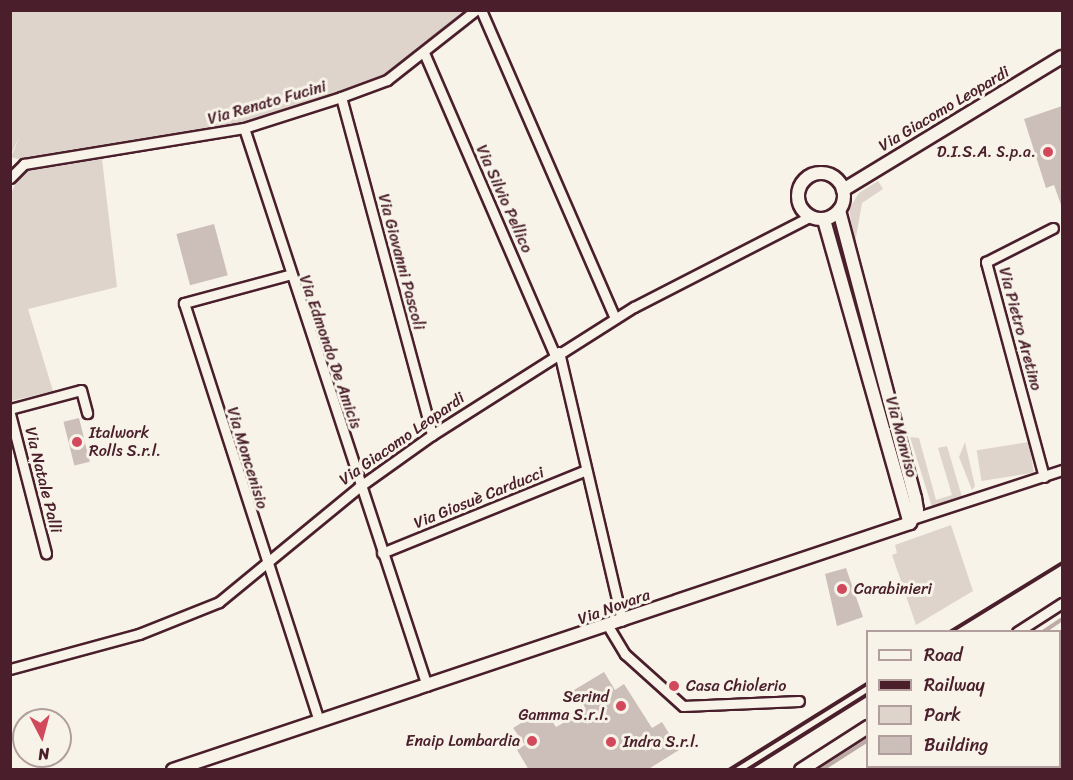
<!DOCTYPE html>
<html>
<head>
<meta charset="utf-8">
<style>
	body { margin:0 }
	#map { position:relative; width:1073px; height:780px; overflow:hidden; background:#f7f3e8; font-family:Sriracha,sans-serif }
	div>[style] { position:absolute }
	.green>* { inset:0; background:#ded4cc; transform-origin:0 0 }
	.stream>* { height:4px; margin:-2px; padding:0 2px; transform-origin:2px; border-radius:2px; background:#bcaaa7 }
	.building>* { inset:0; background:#ccbfb9; transform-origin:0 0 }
	.roads { filter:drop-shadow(2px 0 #4a1f2b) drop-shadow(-2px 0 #4a1f2b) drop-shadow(0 2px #4a1f2b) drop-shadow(0 -2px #4a1f2b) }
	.minor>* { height:9px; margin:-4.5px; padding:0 4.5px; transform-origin:4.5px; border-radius:4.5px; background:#f7f3e8 }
	.tertiary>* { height:12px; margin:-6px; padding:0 6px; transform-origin:6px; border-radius:6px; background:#f7f3e8 }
	.tertiary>.ring { margin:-6px; padding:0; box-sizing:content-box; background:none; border:12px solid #f7f3e8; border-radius:50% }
	.rail>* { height:4px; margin:-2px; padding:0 2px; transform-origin:2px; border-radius:2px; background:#4a1f2b }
	.dots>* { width:16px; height:16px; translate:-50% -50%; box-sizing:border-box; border:3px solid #f7f3e8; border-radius:50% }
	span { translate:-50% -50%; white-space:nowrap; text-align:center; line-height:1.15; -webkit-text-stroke:6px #f7f3e8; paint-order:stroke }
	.street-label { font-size:16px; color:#4a1f2b }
	.poi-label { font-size:16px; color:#4a1f2b }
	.right { translate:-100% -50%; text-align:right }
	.left { translate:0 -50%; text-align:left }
	.frame { position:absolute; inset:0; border:12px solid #4a1f2b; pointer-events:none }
	.legend { position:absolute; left:866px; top:630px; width:195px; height:138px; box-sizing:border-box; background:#f7f3e8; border:2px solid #b29e9c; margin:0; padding:8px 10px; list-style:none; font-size:18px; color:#4a1f2b }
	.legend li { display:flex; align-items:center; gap:12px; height:30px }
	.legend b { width:30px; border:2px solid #b29e9c }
	.north { position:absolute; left:12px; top:708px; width:60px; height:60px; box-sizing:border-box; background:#f7f3e8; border:2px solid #b29e9c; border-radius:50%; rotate:174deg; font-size:16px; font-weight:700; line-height:24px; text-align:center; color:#4a1f2b }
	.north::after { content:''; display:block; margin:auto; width:21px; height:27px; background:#d1495b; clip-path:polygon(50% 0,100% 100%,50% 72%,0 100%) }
</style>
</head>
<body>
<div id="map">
	<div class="green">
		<div style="clip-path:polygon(11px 11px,466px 11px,378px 79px,248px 122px,21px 160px,11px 157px,20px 136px,11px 154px)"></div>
		<div style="clip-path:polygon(102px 159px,117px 287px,28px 309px,53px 391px,11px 401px,11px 194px,20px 172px)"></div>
		<div style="clip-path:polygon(878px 181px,883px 189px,862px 203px,855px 243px,849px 209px,859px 193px)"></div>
		<div style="clip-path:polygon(837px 237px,841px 240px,869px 351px,866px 350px)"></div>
		<div style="clip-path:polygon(910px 437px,919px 438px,936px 500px,952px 495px,938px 448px,947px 446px,962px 497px,932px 507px)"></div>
		<div style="clip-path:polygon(965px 442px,975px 486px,972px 490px,959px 457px)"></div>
		<div style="left:1029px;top:442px;width:31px;height:53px;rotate:81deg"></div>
		<div style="clip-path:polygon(951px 525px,973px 591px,916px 625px,892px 555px,897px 553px,895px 545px)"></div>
	</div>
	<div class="stream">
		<div style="left:1043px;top:632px;width:23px;rotate:-34deg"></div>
		<div style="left:821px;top:770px;width:56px;rotate:-32.6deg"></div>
	</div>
	<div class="building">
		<div style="clip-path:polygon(1062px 106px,1062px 205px,1061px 205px,1054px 185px,1046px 188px,1024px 119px)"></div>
		<div style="left:214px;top:224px;width:53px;height:39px;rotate:75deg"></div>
		<div style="left:79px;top:418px;width:45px;height:16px;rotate:76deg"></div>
		<div style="clip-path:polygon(846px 568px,863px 617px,837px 626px,825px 574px)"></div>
		<div style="clip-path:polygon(604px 672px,615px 690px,624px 684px,652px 728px,662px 722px,679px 750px,647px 770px,529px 770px,517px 750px,525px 745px,513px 728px,544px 709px,556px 727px,565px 722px,586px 709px,574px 690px)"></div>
	</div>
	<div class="roads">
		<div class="minor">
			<div style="left:481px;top:10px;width:336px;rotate:66.5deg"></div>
			<div style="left:425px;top:55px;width:327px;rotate:66.6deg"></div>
			<div style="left:341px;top:97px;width:350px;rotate:74.9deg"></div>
			<div style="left:244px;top:128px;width:587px;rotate:71.84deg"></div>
			<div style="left:10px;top:178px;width:20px;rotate:-45deg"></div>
			<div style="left:24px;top:164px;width:223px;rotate:-9.3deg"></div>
			<div style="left:244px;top:128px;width:102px;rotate:-17.7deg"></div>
			<div style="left:341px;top:97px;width:49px;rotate:-20.3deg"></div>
			<div style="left:387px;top:80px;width:113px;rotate:-38.2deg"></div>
			<div style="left:288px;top:275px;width:108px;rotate:164.9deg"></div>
			<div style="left:184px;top:303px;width:439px;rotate:72.1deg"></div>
			<div style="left:559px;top:352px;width:276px;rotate:76.8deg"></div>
			<div style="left:10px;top:409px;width:73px;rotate:-15deg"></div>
			<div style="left:81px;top:390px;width:24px;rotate:75deg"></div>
			<div style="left:10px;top:414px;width:144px;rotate:75.5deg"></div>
			<div style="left:1044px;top:477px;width:223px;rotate:-105.1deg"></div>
			<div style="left:986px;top:262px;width:75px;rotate:-26.9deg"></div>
			<div style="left:915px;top:518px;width:155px;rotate:-18.1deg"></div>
			<div style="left:382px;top:553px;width:220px;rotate:-22.1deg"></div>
			<div style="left:608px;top:626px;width:33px;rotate:59deg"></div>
			<div style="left:625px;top:654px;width:78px;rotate:41.9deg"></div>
			<div style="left:683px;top:706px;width:116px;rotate:-2.5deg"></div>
			<div style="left:1017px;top:632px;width:54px;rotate:-32.8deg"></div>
			<div style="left:10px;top:669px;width:134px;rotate:-15.2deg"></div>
			<div style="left:139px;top:634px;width:86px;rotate:-21.8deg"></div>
			<div style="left:219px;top:602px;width:181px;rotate:-39.4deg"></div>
			<div style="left:359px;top:487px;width:90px;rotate:-35.5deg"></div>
			<div style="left:432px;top:435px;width:239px;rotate:-32.4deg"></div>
			<div style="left:634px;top:307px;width:197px;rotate:-27.2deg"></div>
		</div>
		<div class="tertiary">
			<div class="ring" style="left:798px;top:173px;width:34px;height:34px"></div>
			<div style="left:843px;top:190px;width:256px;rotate:-31.3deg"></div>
			<div style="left:824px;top:220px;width:315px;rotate:74.2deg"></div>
			<div style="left:1060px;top:703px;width:2px"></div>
			<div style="left:173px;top:770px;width:777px;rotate:-18.53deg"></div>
			<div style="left:910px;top:523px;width:15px;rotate:-62deg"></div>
			<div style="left:917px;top:510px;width:12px;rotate:-99deg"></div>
			<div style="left:915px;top:498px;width:297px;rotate:-104.8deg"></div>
			<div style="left:801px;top:770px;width:80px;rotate:-32.7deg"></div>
		</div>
	</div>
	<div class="rail">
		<div style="left:950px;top:632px;width:132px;rotate:-31.6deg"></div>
		<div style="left:729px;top:770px;width:164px;rotate:-32deg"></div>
		<div style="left:747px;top:770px;width:143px;rotate:-32.1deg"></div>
	</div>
	<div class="dots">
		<div style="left:1048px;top:152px;background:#d1495b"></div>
		<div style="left:77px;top:442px;background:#d1495b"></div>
		<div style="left:842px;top:589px;background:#d1495b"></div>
		<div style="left:674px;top:686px;background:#d1495b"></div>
		<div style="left:621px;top:706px;background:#d1495b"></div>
		<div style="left:532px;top:741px;background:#d1495b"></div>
		<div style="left:611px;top:742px;background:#d1495b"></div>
	</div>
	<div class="street-label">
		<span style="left:267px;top:103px;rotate:-16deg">Via Renato Fucini</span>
		<span style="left:944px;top:109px;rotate:-31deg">Via Giacomo Leopardi</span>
		<span style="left:504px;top:199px;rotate:66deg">Via Silvio Pellico</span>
		<span style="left:401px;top:262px;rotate:75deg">Via Giovanni Pascoli</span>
		<span style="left:1020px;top:329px;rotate:75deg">Via Pietro Aretino</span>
		<span style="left:330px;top:352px;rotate:71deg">Via Edmondo De Amicis</span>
		<span style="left:901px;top:437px;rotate:75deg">Via Monviso</span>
		<span style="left:402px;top:439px;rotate:-35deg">Via Giacomo Leopardi</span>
		<span style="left:247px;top:458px;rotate:73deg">Via Moncenisio</span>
		<span style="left:43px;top:480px;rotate:76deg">Via Natale Palli</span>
		<span style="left:479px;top:498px;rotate:-22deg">Via Giosuè Carducci</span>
		<span style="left:614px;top:607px;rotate:-20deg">Via Novara</span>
	</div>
	<div class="poi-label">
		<span class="right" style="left:1036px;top:152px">D.I.S.A. S.p.a.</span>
		<span class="left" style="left:89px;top:442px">Italwork<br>Rolls S.r.l.</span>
		<span class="left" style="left:854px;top:589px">Carabinieri</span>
		<span class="left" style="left:686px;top:686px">Casa Chiolerio</span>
		<span class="right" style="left:609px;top:706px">Serind<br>Gamma S.r.l.</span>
		<span class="right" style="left:520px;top:741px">Enaip Lombardia</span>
		<span class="left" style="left:623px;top:742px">Indra S.r.l.</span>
	</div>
	<div class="frame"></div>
	<ul class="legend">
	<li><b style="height:8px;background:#f7f3e8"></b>Road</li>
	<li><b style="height:8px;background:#4a1f2b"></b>Railway</li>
	<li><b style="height:16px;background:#ded4cc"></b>Park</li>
	<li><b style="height:16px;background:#ccbfb9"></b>Building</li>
	</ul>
	<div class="north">N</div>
</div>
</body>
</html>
